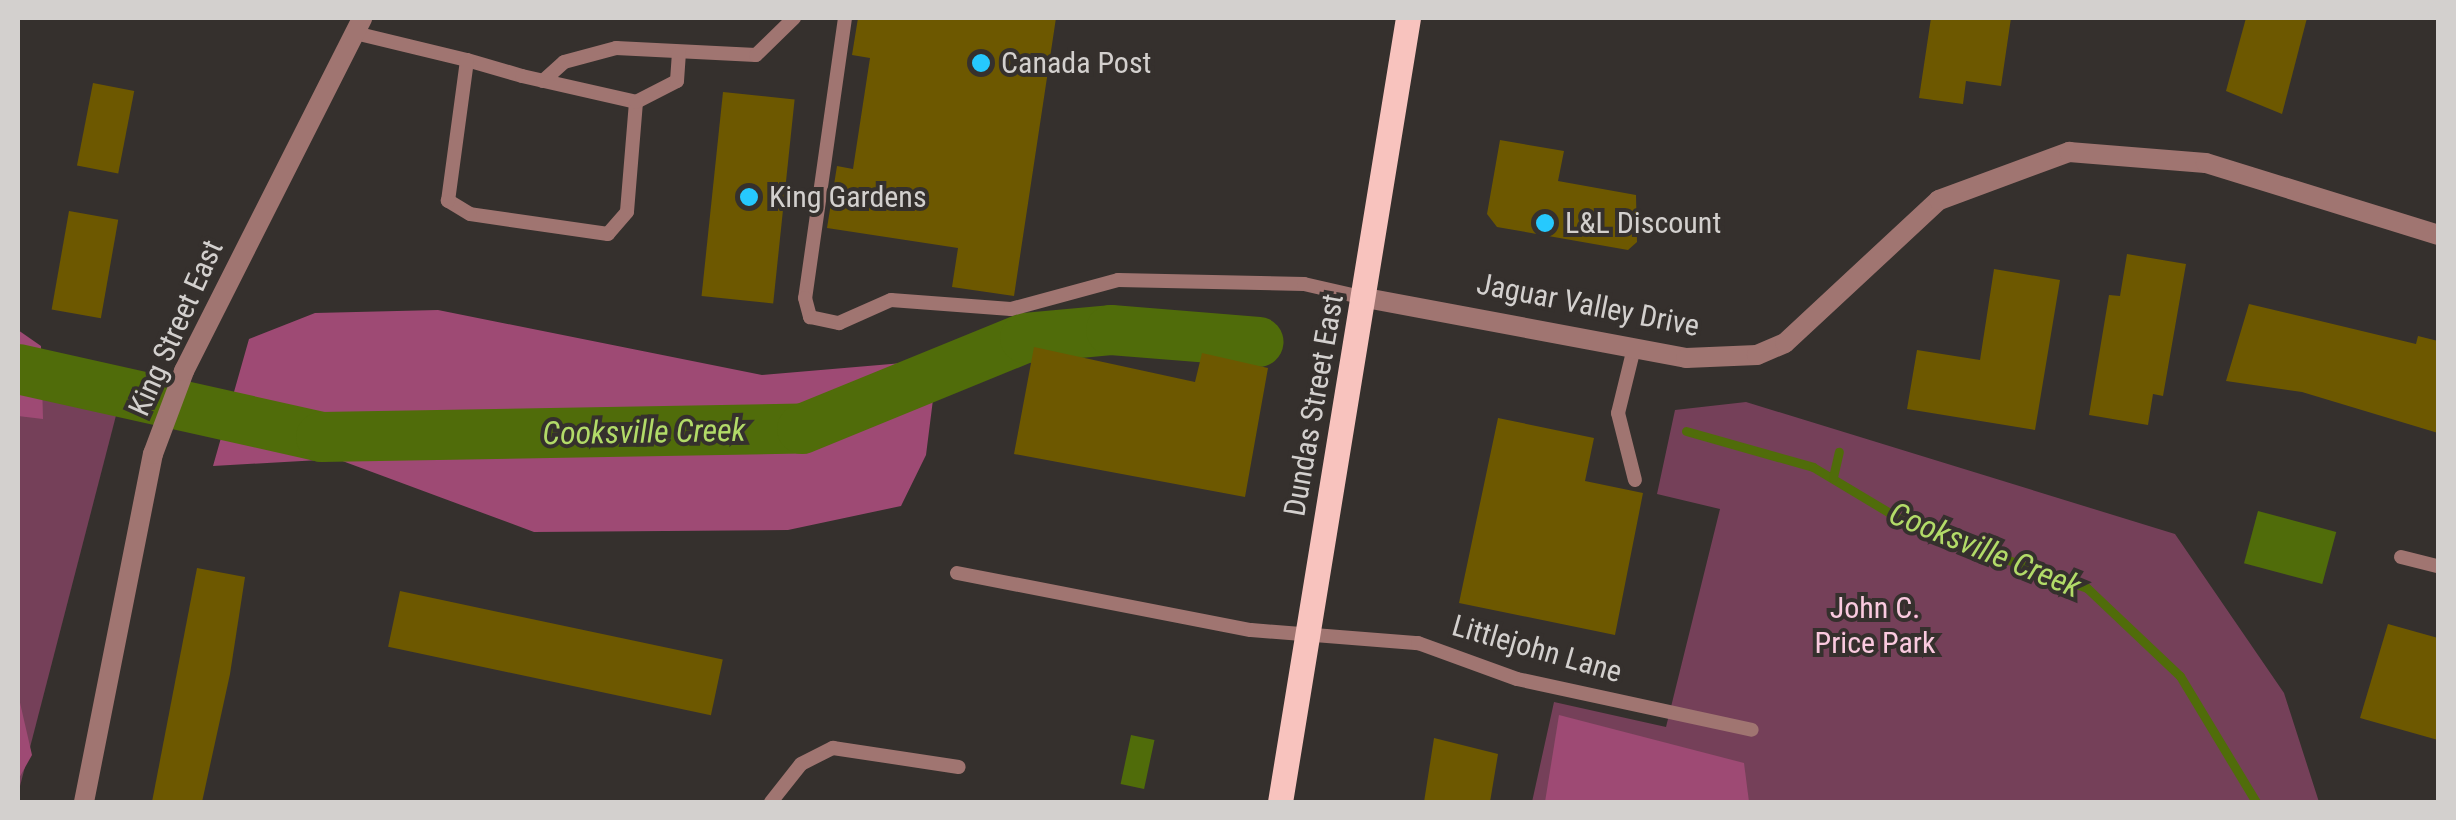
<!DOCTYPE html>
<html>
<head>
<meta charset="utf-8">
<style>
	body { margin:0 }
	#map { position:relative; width:2456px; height:820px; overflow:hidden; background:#35302d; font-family:"Roboto Condensed",sans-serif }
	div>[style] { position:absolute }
	.green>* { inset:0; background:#754059 }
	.forest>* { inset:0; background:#9e4a74 }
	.water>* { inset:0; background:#506c0a; transform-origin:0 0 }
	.stream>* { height:9px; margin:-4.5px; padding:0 4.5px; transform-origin:4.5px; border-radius:4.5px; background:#506c0a }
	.river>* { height:50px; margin:-25px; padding:0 25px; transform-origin:25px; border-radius:25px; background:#506c0a }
	.building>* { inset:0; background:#6d5800; transform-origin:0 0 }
	.service>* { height:14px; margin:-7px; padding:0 7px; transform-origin:7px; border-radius:7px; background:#a07571 }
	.minor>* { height:20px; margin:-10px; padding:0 10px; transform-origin:10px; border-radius:10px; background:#a07571 }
	.primary>* { height:25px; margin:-12.5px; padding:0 12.5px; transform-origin:12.5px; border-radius:12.5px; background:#f8c3be }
	.dots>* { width:28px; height:28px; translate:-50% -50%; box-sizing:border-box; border:5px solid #35302d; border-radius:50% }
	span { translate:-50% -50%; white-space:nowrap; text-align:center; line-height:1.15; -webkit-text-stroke:8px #35302d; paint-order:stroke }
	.poi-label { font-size:30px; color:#d3d0ce }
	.left { translate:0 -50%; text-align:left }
	.street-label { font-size:30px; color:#d3d0ce }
	.park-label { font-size:30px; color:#facadf }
	.water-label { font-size:32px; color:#b2db68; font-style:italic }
	.frame { position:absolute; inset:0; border:20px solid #d3d0ce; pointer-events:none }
</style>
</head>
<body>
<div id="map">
	<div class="green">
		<div style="clip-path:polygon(18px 349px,127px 373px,20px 786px,18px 786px)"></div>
		<div style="clip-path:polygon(1746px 402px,2175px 534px,2284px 693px,2319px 802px,1532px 802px,1554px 702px,1666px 727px,1720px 509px,1657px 494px,1675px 410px)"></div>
	</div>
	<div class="forest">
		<div style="clip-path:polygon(438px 310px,762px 375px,938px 360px,926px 455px,901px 506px,788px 530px,534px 532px,337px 459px,213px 466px,249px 339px,315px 313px)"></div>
		<div style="clip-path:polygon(18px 330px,41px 346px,43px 419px,18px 416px)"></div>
		<div style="clip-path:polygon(18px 694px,32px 755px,18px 780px)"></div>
		<div style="clip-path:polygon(1559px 715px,1744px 763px,1749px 802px,1545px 802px)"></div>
	</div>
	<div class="water">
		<div style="left:2258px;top:511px;width:81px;height:54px;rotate:15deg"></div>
		<div style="left:1131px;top:735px;width:24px;height:50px;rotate:12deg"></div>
	</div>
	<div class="stream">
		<div style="left:1686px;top:431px;width:132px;rotate:15.8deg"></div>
		<div style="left:1813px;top:467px;width:113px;rotate:30.9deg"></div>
		<div style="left:1910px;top:525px;width:188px;rotate:19.6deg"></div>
		<div style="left:2087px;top:588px;width:128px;rotate:43.4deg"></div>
		<div style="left:2180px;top:676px;width:147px;rotate:58.9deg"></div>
		<div style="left:1833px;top:477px;width:26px;rotate:-77deg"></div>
	</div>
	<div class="river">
		<div style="left:18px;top:369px;width:311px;rotate:12.6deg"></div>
		<div style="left:321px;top:437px;width:481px;rotate:-1deg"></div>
		<div style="left:802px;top:429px;width:241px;rotate:-22.2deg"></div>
		<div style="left:1025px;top:338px;width:86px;rotate:-5.3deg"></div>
		<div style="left:1111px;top:330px;width:148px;rotate:4.6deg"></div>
	</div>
	<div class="building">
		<div style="clip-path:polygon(858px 18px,1056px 18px,1014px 296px,952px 287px,958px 248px,827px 228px,837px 166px,853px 169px,870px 58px,852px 55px)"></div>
		<div style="clip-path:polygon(1931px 18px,2011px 18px,2001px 86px,1966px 81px,1963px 104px,1919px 98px)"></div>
		<div style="clip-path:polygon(2246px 18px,2307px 18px,2282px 114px,2226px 91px)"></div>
		<div style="left:93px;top:83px;width:42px;height:84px;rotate:11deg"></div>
		<div style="left:723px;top:92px;width:72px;height:205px;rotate:6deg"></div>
		<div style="clip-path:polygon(1500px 140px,1564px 151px,1558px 181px,1636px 195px,1637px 242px,1628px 250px,1497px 227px,1487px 214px)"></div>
		<div style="left:69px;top:211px;width:50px;height:100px;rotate:10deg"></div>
		<div style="clip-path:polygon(2127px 254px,2186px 264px,2163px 396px,2153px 394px,2148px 425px,2089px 415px,2109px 295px,2120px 296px)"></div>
		<div style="clip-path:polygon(1994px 269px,2060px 280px,2035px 430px,1907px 409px,1917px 350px,1980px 360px)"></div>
		<div style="clip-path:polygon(2249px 304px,2416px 344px,2418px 336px,2438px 341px,2438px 433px,2302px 392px,2226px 381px)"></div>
		<div style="clip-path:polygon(1034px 347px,1195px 382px,1202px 353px,1268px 368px,1245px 497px,1014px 454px)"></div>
		<div style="clip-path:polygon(1498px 418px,1594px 438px,1585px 481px,1643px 493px,1615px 635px,1459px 603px)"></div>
		<div style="clip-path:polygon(197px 568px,245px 577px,230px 674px,202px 802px,152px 802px)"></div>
		<div style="left:400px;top:591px;width:330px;height:57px;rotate:12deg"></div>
		<div style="clip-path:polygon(2388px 624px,2438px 638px,2438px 740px,2360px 718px)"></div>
		<div style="clip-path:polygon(1434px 738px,1498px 754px,1490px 802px,1424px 802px)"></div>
	</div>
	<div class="service">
		<div style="left:845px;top:18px;width:283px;rotate:98.1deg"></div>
		<div style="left:805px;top:298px;width:20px;rotate:75deg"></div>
		<div style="left:810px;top:317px;width:30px;rotate:12deg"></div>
		<div style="left:839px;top:323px;width:57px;rotate:-23.9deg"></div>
		<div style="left:891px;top:300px;width:120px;rotate:4.3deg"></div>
		<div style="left:1011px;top:309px;width:111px;rotate:-15.2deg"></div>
		<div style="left:1118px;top:280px;width:186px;rotate:1.2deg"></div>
		<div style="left:1304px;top:284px;width:63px;rotate:12.9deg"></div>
		<div style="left:355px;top:33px;width:115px;rotate:13.6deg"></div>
		<div style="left:467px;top:60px;width:57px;rotate:16.2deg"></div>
		<div style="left:522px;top:76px;width:117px;rotate:12.8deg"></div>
		<div style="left:636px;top:102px;width:110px;rotate:94.7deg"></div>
		<div style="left:627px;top:212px;width:29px;rotate:131deg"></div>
		<div style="left:608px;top:234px;width:139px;rotate:-171.8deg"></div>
		<div style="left:470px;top:214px;width:26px;rotate:-149deg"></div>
		<div style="left:448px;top:201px;width:142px;rotate:-82.3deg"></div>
		<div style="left:543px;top:81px;width:28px;rotate:-42deg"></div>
		<div style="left:564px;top:62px;width:54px;rotate:-15.1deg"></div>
		<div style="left:616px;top:48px;width:140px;rotate:2.9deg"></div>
		<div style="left:756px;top:55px;width:53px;rotate:-44.2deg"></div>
		<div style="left:636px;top:102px;width:46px;rotate:-27.1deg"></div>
		<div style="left:677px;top:81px;width:29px;rotate:-86deg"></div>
		<div style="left:1634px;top:348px;width:67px;rotate:103.8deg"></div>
		<div style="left:1618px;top:413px;width:69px;rotate:75.8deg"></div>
		<div style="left:2401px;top:557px;width:38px;rotate:14deg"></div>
		<div style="left:957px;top:573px;width:299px;rotate:11deg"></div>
		<div style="left:1251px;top:630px;width:168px;rotate:4.5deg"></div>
		<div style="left:1418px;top:643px;width:105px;rotate:20deg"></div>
		<div style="left:1517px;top:679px;width:240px;rotate:12.2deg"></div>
		<div style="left:771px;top:802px;width:48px;rotate:-51.7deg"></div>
		<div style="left:801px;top:764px;width:36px;rotate:-27deg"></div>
		<div style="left:833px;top:748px;width:127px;rotate:8.6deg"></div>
	</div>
	<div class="minor">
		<div style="left:1366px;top:298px;width:326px;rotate:10.6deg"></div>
		<div style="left:1686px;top:358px;width:71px;rotate:-2.4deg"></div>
		<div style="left:1757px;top:355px;width:30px;rotate:-23deg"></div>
		<div style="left:1785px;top:343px;width:210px;rotate:-42.9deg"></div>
		<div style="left:1939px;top:200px;width:139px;rotate:-20.3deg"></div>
		<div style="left:2069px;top:152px;width:137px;rotate:4.6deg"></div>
		<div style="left:2206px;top:163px;width:243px;rotate:17.2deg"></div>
		<div style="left:84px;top:802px;width:355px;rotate:-78.8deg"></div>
		<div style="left:153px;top:454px;width:89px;rotate:-69.5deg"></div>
		<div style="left:184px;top:371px;width:395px;rotate:-63.2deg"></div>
	</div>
	<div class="primary">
		<div style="left:1280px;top:802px;width:794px;rotate:-80.73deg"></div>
	</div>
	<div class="dots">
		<div style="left:981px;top:63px;background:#26c9fe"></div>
		<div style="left:749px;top:197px;background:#26c9fe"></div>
		<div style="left:1545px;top:223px;background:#26c9fe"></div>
	</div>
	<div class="poi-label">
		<span class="left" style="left:1001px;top:63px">Canada Post</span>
		<span class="left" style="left:769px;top:197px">King Gardens</span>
		<span class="left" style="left:1565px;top:223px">L&amp;L Discount</span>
	</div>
	<div class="street-label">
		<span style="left:1588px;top:305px;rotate:11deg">Jaguar Valley Drive</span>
		<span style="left:176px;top:328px;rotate:-66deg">King Street East</span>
		<span style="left:1314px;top:405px;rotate:-80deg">Dundas Street East</span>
		<span style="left:1537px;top:649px;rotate:16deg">Littlejohn Lane</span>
	</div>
	<div class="park-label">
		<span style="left:1875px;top:625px">John C.<br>Price Park</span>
	</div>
	<div class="water-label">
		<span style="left:644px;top:432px;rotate:-1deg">Cooksville Creek</span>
		<span style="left:1985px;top:550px;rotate:22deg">Cooksville Creek</span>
	</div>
	<div class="frame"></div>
</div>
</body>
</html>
